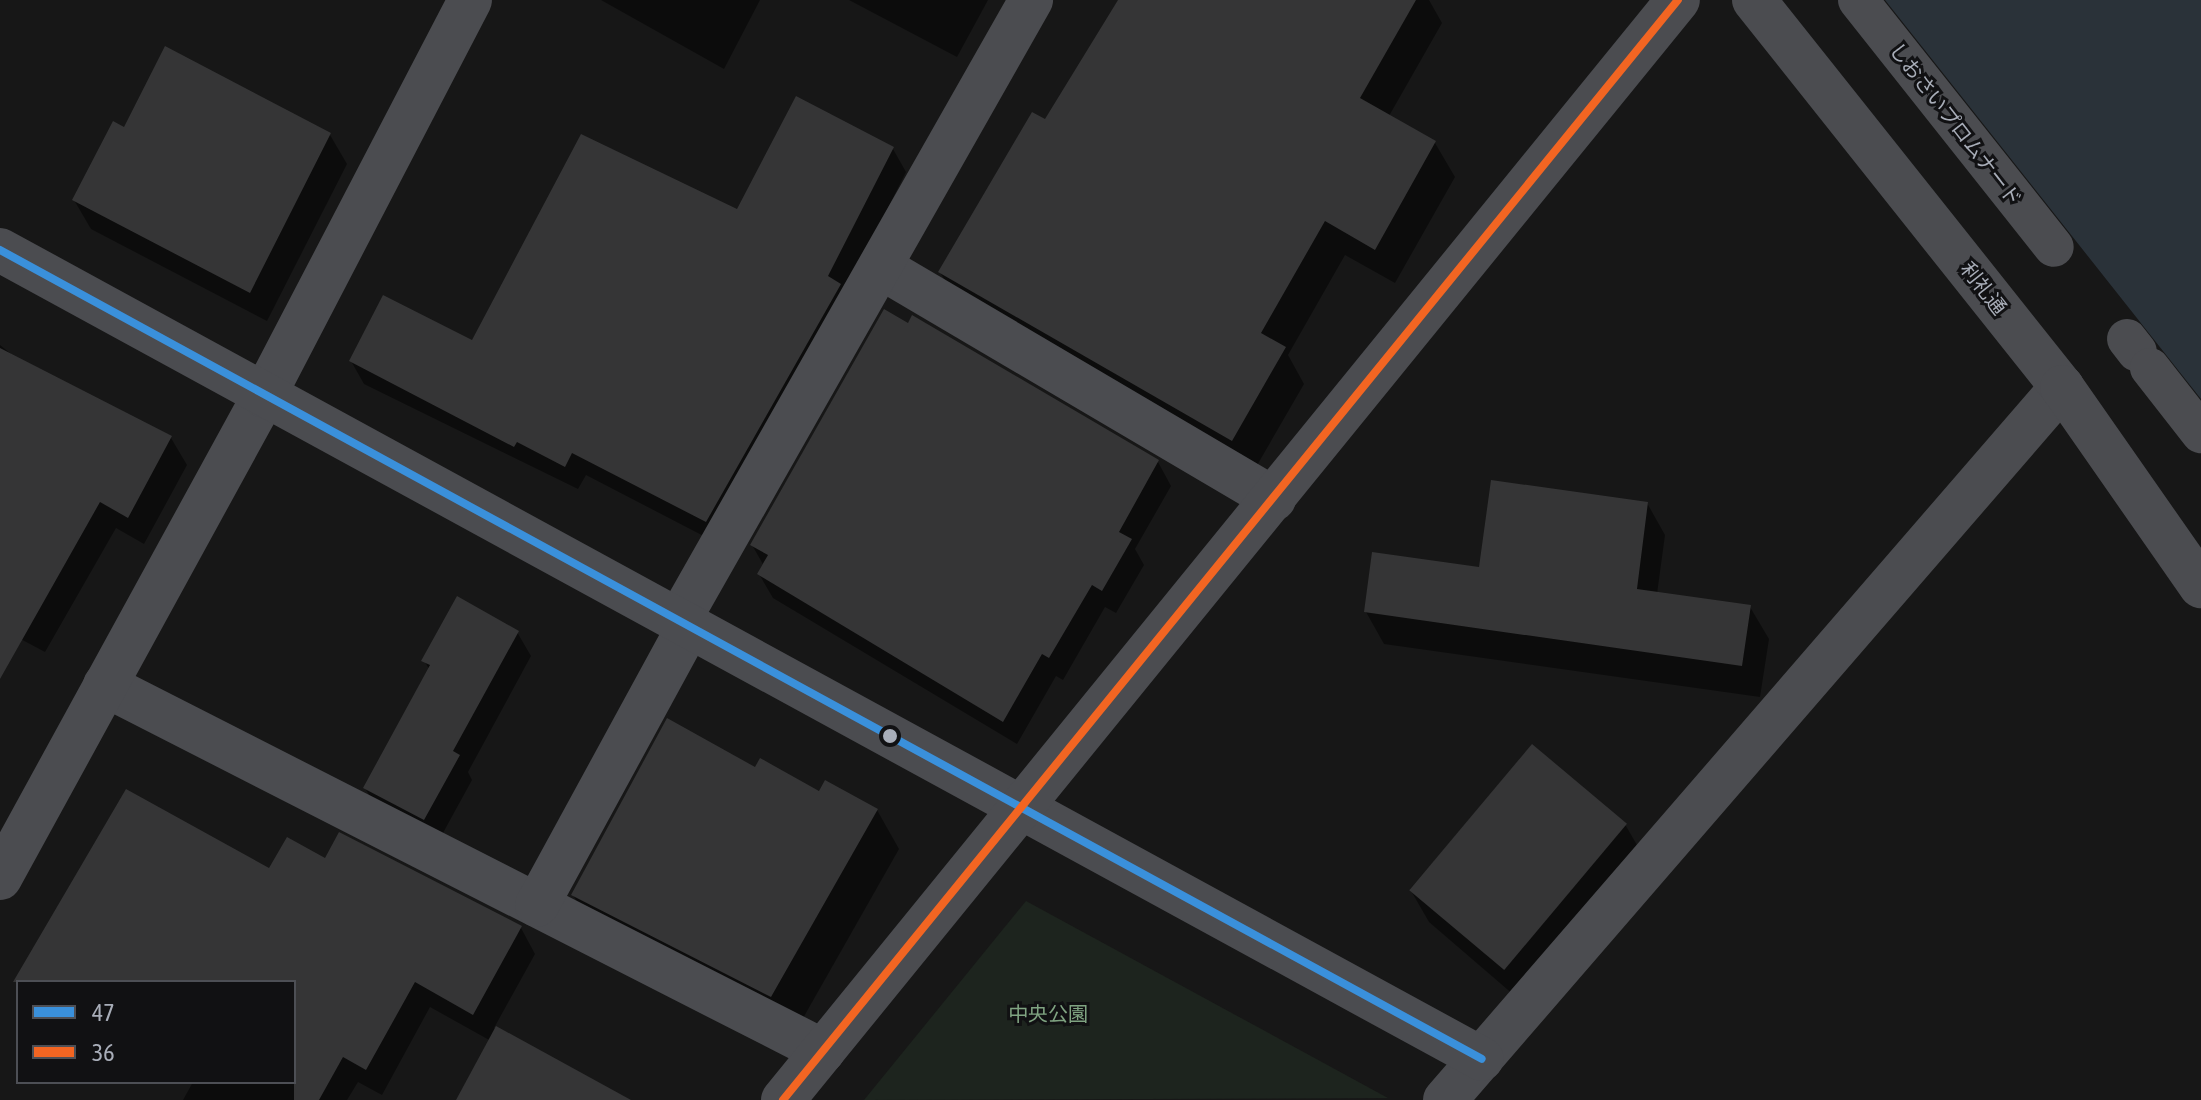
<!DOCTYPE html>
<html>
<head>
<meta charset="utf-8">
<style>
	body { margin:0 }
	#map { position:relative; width:2201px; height:1100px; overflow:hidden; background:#171717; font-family:"Asap Condensed","Noto Sans JP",sans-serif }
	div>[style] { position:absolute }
	.green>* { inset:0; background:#1d241e }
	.water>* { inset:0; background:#2a3239 }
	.shadow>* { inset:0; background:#0007 }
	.building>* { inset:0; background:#353536; transform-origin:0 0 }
	.pedestrian>* { height:40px; margin:-20px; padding:0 20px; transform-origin:20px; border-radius:20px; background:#4b4c50 }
	.minor>* { height:44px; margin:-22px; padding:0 22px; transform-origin:22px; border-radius:22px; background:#4b4c50 }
	.tertiary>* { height:44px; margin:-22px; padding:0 22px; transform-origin:22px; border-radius:22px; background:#4b4c50 }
	.bus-1>* { height:8px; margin:-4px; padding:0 4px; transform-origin:4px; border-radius:4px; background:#3a90db }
	.bus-2>* { height:8px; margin:-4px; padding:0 4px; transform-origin:4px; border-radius:4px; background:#f26522 }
	.dots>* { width:22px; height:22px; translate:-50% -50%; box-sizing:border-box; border:4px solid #111113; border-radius:50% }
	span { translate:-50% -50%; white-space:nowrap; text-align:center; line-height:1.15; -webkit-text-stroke:6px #111113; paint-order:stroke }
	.street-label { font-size:20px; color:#a8adb8 }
	.park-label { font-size:20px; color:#7fa381 }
	.legend { position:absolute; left:16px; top:980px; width:280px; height:104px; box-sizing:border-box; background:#111113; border:2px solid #4d4f55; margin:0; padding:10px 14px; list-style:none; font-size:24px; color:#a8adb8 }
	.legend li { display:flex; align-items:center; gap:16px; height:40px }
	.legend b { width:40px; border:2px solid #4d4f55 }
</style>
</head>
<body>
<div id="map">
	<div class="green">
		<div style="clip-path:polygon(1026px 901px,1388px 1098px,864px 1100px)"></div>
	</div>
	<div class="water">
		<div style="clip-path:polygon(1885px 0,2201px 0,2201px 399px,1931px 58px)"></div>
	</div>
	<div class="shadow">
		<div style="clip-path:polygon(601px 0,760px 0,724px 69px)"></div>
		<div style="clip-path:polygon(849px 0,988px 0,957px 57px)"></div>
		<div style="clip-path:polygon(1119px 0,1429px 0,1442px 23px,1389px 116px,1435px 143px,1455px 177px,1395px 283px,1345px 255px,1288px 355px,1304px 384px,1252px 474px,960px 306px,940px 272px,1046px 122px)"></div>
		<div style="clip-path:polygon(125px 130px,330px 135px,347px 164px,267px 321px,91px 229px,74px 200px)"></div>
		<div style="clip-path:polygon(893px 149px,906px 172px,719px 544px,586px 475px,578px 489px,364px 384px,351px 361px,473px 342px,738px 212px)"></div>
		<div style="clip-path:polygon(0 345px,21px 362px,171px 438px,187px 465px,144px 544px,116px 528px,45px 652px,0 628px)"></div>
		<div style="clip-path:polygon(1158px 462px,1171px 486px,1135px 549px,1144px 565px,1116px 613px,1105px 607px,1063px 680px,1056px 676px,1017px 744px,773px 598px,759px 574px,764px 566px,752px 545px)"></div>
		<div style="clip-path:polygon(1647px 503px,1665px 535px,1657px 594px,1750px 607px,1769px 639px,1760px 697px,1384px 644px,1366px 612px)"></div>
		<div style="clip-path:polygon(517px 632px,531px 656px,468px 772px,472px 780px,438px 842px,379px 812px,365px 788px,430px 671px,424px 660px)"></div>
		<div style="clip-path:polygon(1533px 746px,1626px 826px,1645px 859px,1522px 1002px,1429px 922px,1410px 889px)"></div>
		<div style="clip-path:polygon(756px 770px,877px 810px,899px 849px,794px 1034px,596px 933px,573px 895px)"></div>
		<div style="clip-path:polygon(326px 861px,521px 928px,535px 954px,494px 1028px,622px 1100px,459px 1100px,491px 1041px,430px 1007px,382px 1095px,358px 1082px,347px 1100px,183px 1100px,193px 1082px,294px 1082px,294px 982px,30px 982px,270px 871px)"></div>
	</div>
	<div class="building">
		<div style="clip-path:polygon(1118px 0,1416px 0,1360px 98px,1436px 141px,1375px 250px,1325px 221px,1261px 333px,1286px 347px,1232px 441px,938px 272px,1032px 112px,1045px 119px)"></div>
		<div style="clip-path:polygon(165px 46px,331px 133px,250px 293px,72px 200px,113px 121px,124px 127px)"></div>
		<div style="clip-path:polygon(796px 96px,894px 147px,828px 276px,841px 284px,706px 522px,572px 453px,565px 467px,517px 442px,514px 447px,349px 361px,383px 295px,472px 340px,581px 134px,737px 209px)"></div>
		<div style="clip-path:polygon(884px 309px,908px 323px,912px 315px,1159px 460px,1119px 532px,1132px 539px,1102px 591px,1092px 585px,1049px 658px,1042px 654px,1003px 722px,757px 574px,768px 555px,750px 545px)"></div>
		<div style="clip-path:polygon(0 348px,172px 436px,128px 518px,100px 502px,0 679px)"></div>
		<div style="clip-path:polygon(1491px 480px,1648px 502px,1637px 589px,1751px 605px,1742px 666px,1364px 612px,1372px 552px,1479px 567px)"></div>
		<div style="clip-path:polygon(457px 596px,519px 631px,453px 751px,460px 755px,424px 820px,363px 788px,430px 665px,421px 661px)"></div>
		<div style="clip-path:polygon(667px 718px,755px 767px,760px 758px,819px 791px,825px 780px,878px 809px,771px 997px,571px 895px)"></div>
		<div style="left:1532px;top:744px;width:124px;height:191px;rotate:40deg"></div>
		<div style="clip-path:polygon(126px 789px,269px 868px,287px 837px,325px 858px,339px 832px,522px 926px,473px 1015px,415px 982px,366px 1070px,343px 1057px,319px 1100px,294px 1100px,294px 982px,13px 982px)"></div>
		<div style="clip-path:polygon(496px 1026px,631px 1100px,456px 1100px)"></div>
	</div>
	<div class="pedestrian">
		<div style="left:1858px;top:0;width:315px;rotate:51.6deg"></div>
		<div style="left:2127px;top:339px;width:16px;rotate:52deg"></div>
		<div style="left:2150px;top:368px;width:83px;rotate:51.9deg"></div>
	</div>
	<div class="minor">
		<div style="left:882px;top:268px;width:455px;rotate:30.5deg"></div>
		<div style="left:679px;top:620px;width:713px;rotate:-60.41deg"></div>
		<div style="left:105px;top:685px;width:806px;rotate:27.01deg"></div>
		<div style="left:0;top:878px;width:550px;rotate:-61.29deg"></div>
		<div style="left:264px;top:396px;width:446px;rotate:-62.5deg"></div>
		<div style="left:537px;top:905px;width:318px;rotate:-61.4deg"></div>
		<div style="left:1445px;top:1100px;width:943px;rotate:-49.13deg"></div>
	</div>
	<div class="tertiary">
		<div style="left:1754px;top:0;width:495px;rotate:51.5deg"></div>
		<div style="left:2062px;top:387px;width:243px;rotate:55.1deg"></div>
		<div style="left:0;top:250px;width:1688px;rotate:28.63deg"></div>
		<div style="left:783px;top:1100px;width:1418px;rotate:-50.87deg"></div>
	</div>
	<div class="bus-1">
		<div style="left:0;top:250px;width:1688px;rotate:28.63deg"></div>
	</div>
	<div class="bus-2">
		<div style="left:783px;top:1100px;width:1418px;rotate:-50.87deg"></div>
	</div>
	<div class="dots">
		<div style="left:890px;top:736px;background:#a8adb8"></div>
	</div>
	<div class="street-label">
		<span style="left:1956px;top:124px;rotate:52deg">しおさいプロムナード</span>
		<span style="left:1984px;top:288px;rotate:52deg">利礼通</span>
	</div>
	<div class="park-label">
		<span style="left:1048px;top:1013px">中央公園</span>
	</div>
	<ul class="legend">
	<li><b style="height:10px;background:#3a90db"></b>47</li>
	<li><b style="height:10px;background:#f26522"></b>36</li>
	</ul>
</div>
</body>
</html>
